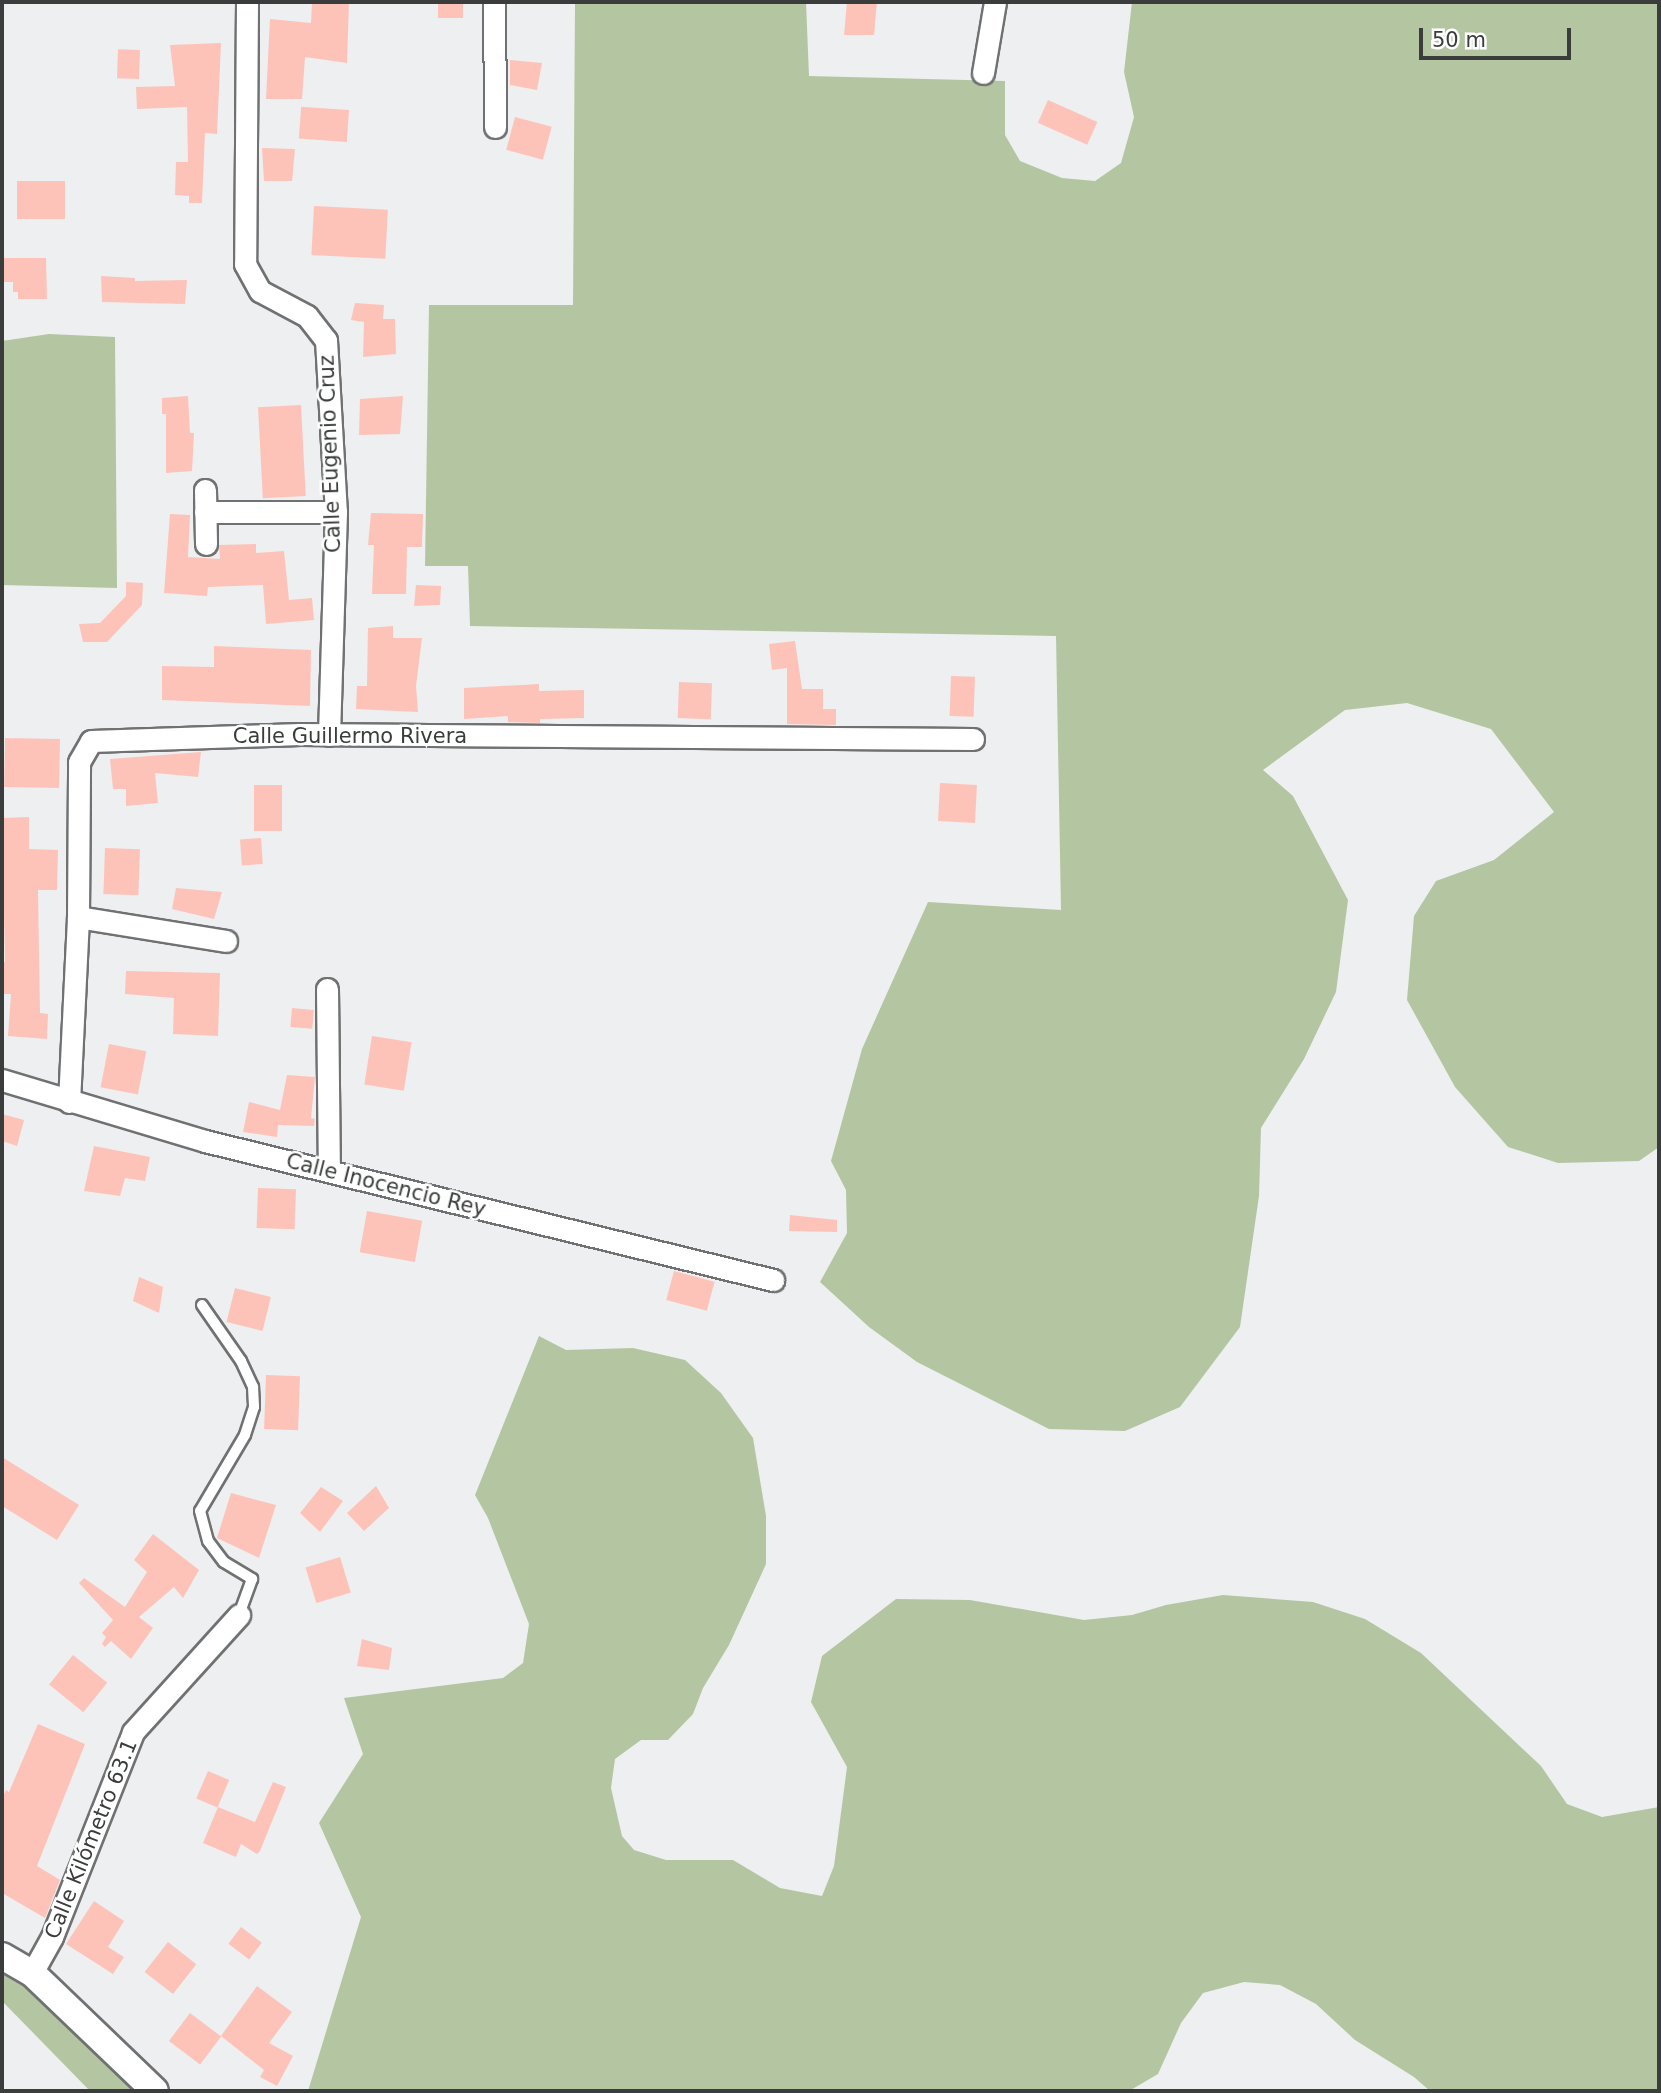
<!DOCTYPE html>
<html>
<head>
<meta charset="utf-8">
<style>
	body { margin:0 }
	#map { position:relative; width:1661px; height:2093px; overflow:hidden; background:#eeeff0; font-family:"DejaVu Sans",sans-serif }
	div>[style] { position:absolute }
	.green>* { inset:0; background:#b3c6a1 }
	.building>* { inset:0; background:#fdc3b9; transform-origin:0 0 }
	.roads { filter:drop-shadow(2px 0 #707172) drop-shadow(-2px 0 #707172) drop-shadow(0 2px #707172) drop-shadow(0 -2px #707172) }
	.service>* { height:10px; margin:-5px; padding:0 5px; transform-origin:5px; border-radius:5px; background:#fff }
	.minor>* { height:21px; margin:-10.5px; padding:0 10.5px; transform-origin:10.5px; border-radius:10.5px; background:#fff }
	.tertiary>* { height:26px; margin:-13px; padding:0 13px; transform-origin:13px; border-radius:13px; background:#fff }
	span { translate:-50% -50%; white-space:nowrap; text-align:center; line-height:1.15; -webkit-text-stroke:5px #fff; paint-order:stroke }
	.street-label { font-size:21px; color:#3b3c3c }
	.frame { position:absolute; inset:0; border:4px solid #3b3c3c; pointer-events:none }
	.scale { position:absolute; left:1419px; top:28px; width:152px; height:32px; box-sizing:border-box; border:4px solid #3b3c3c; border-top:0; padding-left:9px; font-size:21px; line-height:24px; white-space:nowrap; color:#3b3c3c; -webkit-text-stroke:5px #fff; paint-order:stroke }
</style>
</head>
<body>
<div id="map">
	<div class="green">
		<div style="clip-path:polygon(575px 2px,806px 2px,809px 76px,1005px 81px,1005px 135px,1020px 161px,1062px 178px,1095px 181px,1121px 163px,1134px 117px,1124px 72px,1132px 2px,1659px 2px,1659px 1147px,1639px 1161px,1558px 1163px,1508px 1147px,1455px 1087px,1407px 1000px,1414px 916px,1436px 881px,1494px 860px,1554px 812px,1491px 729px,1407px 703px,1345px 710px,1263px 770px,1293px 796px,1348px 900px,1336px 992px,1304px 1059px,1261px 1128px,1259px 1196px,1240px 1327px,1180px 1407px,1125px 1431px,1049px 1429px,917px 1362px,869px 1327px,820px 1282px,847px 1233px,846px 1190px,831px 1161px,862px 1049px,928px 902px,1061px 910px,1056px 636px,470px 626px,468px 566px,425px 566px,429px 305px,573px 305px)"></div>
		<div style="clip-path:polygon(49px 334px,115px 337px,117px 588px,2px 585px,2px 341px)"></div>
		<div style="clip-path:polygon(539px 1336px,566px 1350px,633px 1348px,685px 1360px,721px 1393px,753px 1438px,766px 1516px,766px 1564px,729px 1645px,703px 1688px,693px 1714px,668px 1740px,641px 1740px,615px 1759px,611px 1788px,622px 1836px,634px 1850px,666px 1860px,733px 1860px,780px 1888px,822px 1896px,834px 1866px,847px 1767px,811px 1702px,822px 1656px,896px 1599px,970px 1600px,1084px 1620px,1132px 1615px,1166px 1605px,1223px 1595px,1313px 1602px,1365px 1619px,1421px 1653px,1541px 1766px,1567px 1804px,1602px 1817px,1659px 1807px,1659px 2091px,1430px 2091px,1414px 2077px,1355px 2040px,1316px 2004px,1280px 1985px,1244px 1982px,1203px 1993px,1181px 2023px,1158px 2074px,1129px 2091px,308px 2091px,361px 1917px,319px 1823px,363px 1754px,344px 1698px,503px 1678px,523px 1663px,529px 1624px,488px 1518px,475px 1495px)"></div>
		<div style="clip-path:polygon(2px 1974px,22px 1985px,136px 2091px,90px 2091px,2px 2001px)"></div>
	</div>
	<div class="building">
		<div style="clip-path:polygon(312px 2px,349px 2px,347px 63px,305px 57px,302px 99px,266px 99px,270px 19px,311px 23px)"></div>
		<div style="left:438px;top:2px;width:25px;height:16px"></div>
		<div style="clip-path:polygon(847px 2px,877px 2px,874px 35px,844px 35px)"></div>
		<div style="clip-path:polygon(221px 43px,217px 134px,205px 133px,202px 203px,189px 203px,189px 196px,175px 195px,176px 162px,188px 162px,187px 107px,137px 109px,136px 87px,175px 86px,170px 45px)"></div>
		<div style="left:140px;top:50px;width:29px;height:22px;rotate:92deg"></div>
		<div style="clip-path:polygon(510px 60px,542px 63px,537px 90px,510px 85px)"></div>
		<div style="left:1048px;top:100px;width:54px;height:25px;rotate:24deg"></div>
		<div style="left:349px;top:110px;width:32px;height:48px;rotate:94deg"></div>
		<div style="left:515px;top:117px;width:38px;height:34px;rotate:15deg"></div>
		<div style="clip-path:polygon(262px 148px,295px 149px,292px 181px,264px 181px)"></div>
		<div style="left:17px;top:181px;width:48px;height:38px"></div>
		<div style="left:314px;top:206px;width:74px;height:49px;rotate:3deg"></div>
		<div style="clip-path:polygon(2px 258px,46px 258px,47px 299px,18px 299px,18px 292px,13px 292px,13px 282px,2px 282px)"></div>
		<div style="clip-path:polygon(101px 276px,135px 278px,135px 281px,187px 280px,185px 304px,102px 302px)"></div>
		<div style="clip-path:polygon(355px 303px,384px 305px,383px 319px,395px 319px,396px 354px,363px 357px,364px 322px,351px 320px)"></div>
		<div style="clip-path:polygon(188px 396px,190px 433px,194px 433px,192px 471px,166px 473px,166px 414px,162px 414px,162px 398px)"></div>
		<div style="clip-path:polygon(403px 396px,400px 434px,359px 435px,360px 399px)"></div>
		<div style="left:301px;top:405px;width:91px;height:43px;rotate:87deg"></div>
		<div style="clip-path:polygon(371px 513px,423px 514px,422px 547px,407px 547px,406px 594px,372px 594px,374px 545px,368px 545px)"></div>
		<div style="clip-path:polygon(170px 514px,190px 515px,188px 557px,220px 559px,219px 545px,256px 544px,256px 553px,284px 551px,289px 600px,312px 598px,314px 620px,266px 624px,263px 585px,208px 587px,207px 596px,164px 593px)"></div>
		<div style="clip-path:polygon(126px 582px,143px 583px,142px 605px,107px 642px,83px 642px,79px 624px,100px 623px,126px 596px)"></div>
		<div style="clip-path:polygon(416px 585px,441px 586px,440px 605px,414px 606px)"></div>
		<div style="clip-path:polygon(393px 626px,393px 638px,422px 638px,416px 686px,418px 712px,356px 709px,357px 686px,367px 686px,368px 628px)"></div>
		<div style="clip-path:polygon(795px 641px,802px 689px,823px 689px,823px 709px,836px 709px,836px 725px,787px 724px,787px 668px,772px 670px,769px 644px)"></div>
		<div style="clip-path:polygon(214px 646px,311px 650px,310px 706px,162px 700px,162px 666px,214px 667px)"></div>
		<div style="left:951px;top:676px;width:24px;height:40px;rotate:2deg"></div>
		<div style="left:679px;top:682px;width:33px;height:36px;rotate:2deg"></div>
		<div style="clip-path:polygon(539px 684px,539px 691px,584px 690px,584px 718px,540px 719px,540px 723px,508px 722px,508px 716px,464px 719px,464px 688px)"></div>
		<div style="left:5px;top:738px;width:55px;height:49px;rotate:1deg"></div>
		<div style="clip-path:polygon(201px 752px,198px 777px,155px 773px,158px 803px,126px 806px,126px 789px,113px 789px,110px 759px)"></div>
		<div style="left:940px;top:783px;width:37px;height:38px;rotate:3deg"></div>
		<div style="left:254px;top:785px;width:28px;height:46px"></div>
		<div style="clip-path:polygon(29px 817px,29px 849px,58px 850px,57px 890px,38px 890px,40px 1013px,48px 1014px,47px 1039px,8px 1036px,11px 994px,2px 994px,2px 963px,5px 962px,2px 818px)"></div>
		<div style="left:261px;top:838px;width:26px;height:21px;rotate:86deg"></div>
		<div style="left:105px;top:848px;width:35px;height:46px;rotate:2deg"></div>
		<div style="clip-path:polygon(176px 888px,222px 892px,214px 919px,172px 909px)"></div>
		<div style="clip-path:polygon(126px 971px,220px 973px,218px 1036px,173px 1034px,174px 998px,125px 994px)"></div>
		<div style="left:292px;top:1008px;width:22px;height:19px;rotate:5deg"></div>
		<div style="left:372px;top:1036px;width:40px;height:49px;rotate:9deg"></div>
		<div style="left:109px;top:1044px;width:38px;height:44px;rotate:11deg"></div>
		<div style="clip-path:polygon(287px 1075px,315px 1077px,311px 1118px,315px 1119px,314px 1126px,278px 1125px,277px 1137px,243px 1132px,249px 1102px,280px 1110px)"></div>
		<div style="clip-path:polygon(2px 1114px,24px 1120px,17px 1146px,2px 1141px)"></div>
		<div style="clip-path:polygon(94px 1146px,150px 1157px,145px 1181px,125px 1178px,120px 1196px,84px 1191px)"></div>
		<div style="left:258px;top:1188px;width:38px;height:40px;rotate:2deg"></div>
		<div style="left:367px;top:1211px;width:56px;height:42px;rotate:10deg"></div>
		<div style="clip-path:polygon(790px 1215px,837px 1220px,837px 1232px,789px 1231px)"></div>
		<div style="left:674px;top:1271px;width:42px;height:30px;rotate:15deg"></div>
		<div style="clip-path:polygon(139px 1277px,163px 1287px,159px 1313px,133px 1301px)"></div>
		<div style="left:235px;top:1288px;width:37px;height:35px;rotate:14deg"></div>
		<div style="left:266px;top:1375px;width:34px;height:54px;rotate:2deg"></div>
		<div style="clip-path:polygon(2px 1457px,79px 1505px,57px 1540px,2px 1506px)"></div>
		<div style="clip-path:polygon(376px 1486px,389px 1508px,364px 1531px,347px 1513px)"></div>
		<div style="clip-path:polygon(321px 1487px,343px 1501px,320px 1532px,300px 1513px)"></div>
		<div style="clip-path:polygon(231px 1493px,276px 1505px,259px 1558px,217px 1538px)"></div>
		<div style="clip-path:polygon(153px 1534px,199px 1570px,183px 1598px,174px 1587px,139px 1617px,153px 1628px,131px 1659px,111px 1641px,105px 1647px,102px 1644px,106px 1637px,102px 1633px,113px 1620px,79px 1583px,84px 1578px,125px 1607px,147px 1572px,134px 1560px)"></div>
		<div style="left:340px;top:1557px;width:37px;height:36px;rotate:73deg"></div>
		<div style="clip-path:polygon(362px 1639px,392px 1648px,389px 1670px,357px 1666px)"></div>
		<div style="left:73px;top:1655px;width:44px;height:38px;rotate:39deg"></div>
		<div style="clip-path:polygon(38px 1724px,85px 1744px,37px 1866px,60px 1880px,45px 1918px,2px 1893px,2px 1799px,6px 1790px,9px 1792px)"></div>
		<div style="left:208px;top:1771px;width:23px;height:30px;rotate:23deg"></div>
		<div style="clip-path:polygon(273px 1782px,286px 1787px,260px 1851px,257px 1854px,241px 1844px,236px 1857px,203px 1843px,218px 1807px,255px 1822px)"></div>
		<div style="clip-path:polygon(94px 1901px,124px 1921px,108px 1947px,124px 1957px,113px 1974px,66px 1944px)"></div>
		<div style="left:241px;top:1927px;width:26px;height:21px;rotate:37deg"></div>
		<div style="left:168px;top:1942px;width:36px;height:38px;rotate:38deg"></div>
		<div style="clip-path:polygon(257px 1986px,292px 2012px,269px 2043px,293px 2056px,277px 2086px,260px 2077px,264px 2070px,221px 2036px)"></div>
		<div style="left:190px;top:2013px;width:39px;height:35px;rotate:37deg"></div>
	</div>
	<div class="roads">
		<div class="service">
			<div style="left:202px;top:1305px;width:68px;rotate:55.1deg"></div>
			<div style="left:241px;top:1361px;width:29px;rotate:65deg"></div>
			<div style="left:253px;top:1387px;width:20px;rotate:87deg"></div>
			<div style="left:254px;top:1407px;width:29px;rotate:108deg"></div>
			<div style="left:245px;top:1435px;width:88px;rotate:120.6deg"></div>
			<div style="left:200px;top:1511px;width:31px;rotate:75deg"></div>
			<div style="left:208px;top:1541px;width:26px;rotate:53deg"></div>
			<div style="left:224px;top:1562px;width:33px;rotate:31deg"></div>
			<div style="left:252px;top:1579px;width:38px;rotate:110deg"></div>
		</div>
		<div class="minor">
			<div style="left:247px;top:2px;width:262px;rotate:90.4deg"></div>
			<div style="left:245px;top:264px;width:31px;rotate:61deg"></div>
			<div style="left:260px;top:291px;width:53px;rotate:28deg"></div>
			<div style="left:307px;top:316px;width:31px;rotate:52deg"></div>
			<div style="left:326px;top:340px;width:172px;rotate:86.7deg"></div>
			<div style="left:336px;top:512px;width:223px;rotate:91.8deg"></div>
			<div style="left:494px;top:2px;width:125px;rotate:89.5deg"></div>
			<div style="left:983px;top:73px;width:72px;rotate:-80.4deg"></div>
			<div style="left:205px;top:490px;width:54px;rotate:88.9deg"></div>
			<div style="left:205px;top:512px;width:131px"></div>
			<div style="left:78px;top:917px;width:150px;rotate:9.2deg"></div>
			<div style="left:327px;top:989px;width:182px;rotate:89.4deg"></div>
			<div style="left:2px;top:1080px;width:212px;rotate:16.7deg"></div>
			<div style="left:205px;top:1141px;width:585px;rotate:13.75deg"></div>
			<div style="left:69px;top:1102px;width:185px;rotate:-87.2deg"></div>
			<div style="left:78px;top:917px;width:155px;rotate:-89.6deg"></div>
			<div style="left:79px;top:762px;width:24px;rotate:-60deg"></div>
			<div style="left:91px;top:741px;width:209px;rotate:-1.9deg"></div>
			<div style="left:300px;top:734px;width:673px;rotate:0.43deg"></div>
			<div style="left:32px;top:1973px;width:41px;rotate:-60.9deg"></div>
			<div style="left:52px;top:1937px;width:220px;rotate:-68.4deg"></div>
			<div style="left:133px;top:1732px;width:158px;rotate:-47.8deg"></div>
		</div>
		<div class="tertiary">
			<div style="left:2px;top:1956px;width:34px;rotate:30deg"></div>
			<div style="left:32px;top:1973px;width:170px;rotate:43.8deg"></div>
		</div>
	</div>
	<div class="street-label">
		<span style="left:330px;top:454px;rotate:-92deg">Calle Eugenio Cruz</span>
		<span style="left:350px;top:736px">Calle Guillermo Rivera</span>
		<span style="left:386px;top:1185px;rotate:14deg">Calle Inocencio Rey</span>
		<span style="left:91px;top:1839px;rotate:-68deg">Calle Kilómetro 63.1</span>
	</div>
	<div class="frame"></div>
	<div class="scale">50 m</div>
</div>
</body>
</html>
